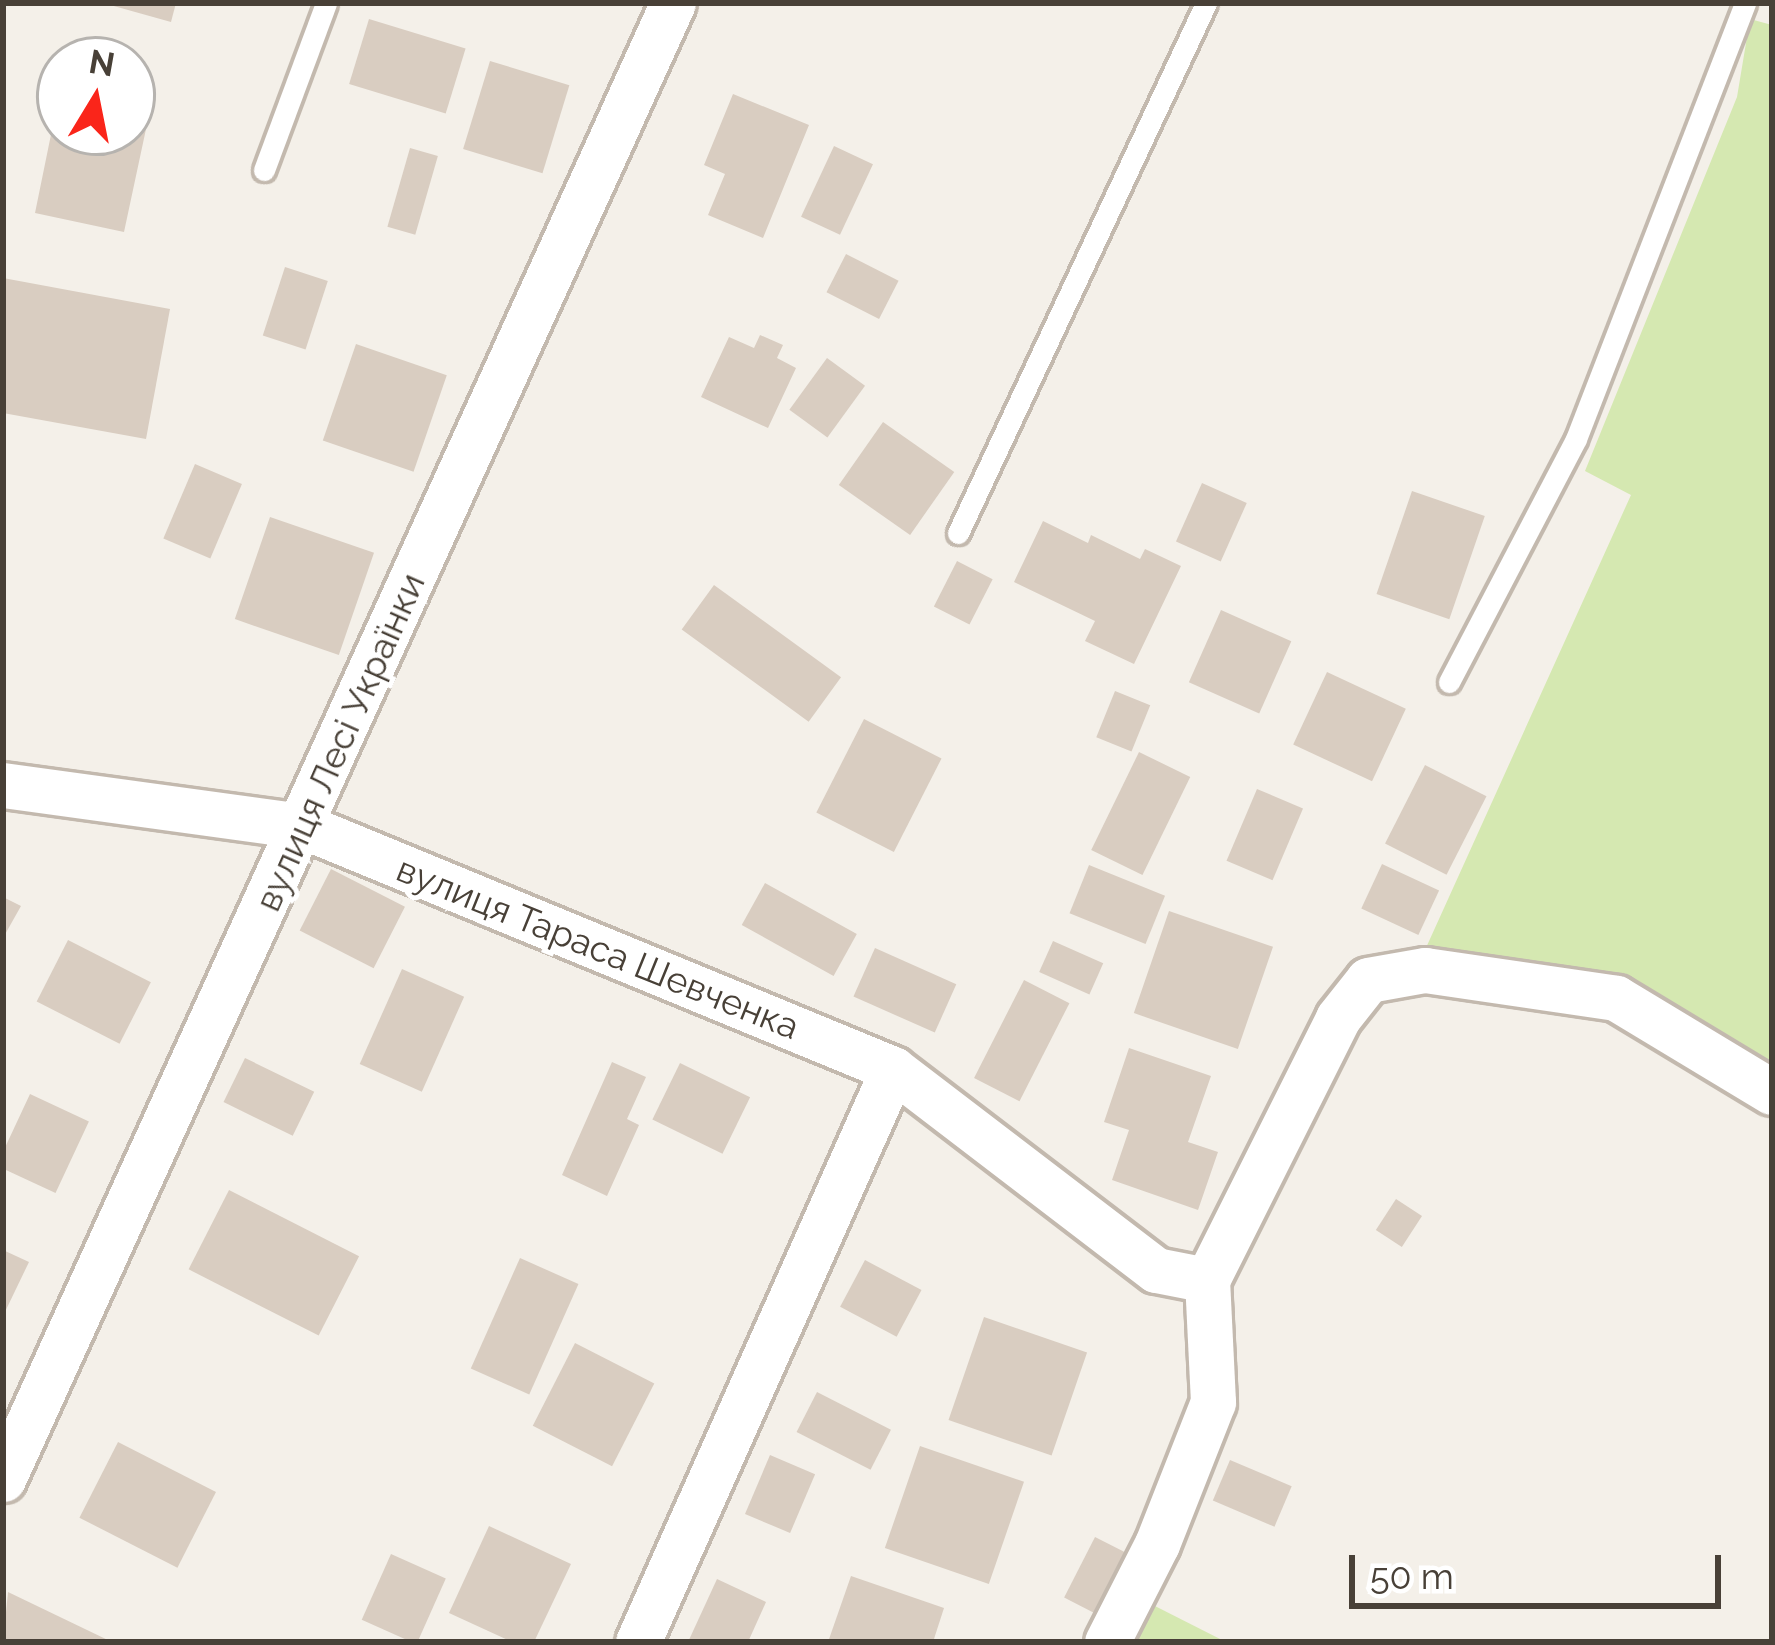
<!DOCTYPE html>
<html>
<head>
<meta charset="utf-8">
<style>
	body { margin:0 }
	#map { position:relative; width:1775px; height:1645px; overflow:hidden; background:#f4f0e9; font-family:Raleway,sans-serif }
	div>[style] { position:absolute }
	.green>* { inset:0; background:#d5e8b1 }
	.building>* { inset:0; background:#d9cdc1; transform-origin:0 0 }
	.roads { filter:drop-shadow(3px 0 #c3b9ae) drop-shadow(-3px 0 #c3b9ae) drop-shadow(0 3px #c3b9ae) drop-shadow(0 -3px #c3b9ae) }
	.lane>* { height:21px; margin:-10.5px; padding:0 10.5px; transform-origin:10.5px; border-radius:10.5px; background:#fff }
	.street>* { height:45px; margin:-22.5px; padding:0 22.5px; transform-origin:22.5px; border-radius:22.5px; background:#fff }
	span { translate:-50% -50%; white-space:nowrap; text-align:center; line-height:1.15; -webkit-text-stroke:10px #fff; paint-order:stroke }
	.street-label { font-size:36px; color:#484037 }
	.frame { position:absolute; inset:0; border:6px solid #484037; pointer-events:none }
	.north { position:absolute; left:36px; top:36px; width:120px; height:120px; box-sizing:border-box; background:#fff; border:3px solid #b6b3af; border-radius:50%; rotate:10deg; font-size:33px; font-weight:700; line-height:48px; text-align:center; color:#484037 }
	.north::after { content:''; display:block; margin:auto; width:42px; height:54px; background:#fa251a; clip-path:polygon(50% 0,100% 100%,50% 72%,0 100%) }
	.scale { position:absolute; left:1349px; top:1555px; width:372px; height:54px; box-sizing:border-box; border:6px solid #484037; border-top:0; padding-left:15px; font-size:36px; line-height:42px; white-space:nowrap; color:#484037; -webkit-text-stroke:9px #fff; paint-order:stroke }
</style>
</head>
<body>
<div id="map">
	<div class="green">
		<div style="clip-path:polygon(1750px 19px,1772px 25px,1772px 1068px,1630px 986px,1425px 950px,1631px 495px,1585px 471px,1737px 97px)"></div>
		<div style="clip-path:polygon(1149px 1603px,1226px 1642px,1130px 1642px)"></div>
	</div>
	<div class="building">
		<div style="clip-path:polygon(103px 3px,176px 3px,171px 22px)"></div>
		<div style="left:369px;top:19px;width:101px;height:68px;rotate:17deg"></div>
		<div style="left:490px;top:61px;width:83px;height:92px;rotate:17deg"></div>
		<div style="clip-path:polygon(733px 94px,809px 125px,763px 238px,708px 215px,725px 174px,704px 165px)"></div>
		<div style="clip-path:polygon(56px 110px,60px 132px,146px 129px,124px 232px,35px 213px)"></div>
		<div style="left:834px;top:146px;width:43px;height:78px;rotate:25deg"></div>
		<div style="left:410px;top:148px;width:29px;height:82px;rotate:16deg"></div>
		<div style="left:846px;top:254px;width:59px;height:43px;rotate:27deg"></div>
		<div style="left:285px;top:267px;width:45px;height:72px;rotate:18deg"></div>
		<div style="clip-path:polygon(3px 278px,170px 309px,146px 439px,3px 413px)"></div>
		<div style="clip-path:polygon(760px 335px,783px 345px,777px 358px,796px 368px,768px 428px,701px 397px,729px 337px,754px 348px)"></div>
		<div style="left:356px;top:344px;width:96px;height:102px;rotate:19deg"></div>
		<div style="left:827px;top:358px;width:47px;height:64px;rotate:36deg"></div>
		<div style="left:883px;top:422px;width:87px;height:77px;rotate:35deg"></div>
		<div style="left:195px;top:464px;width:51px;height:81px;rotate:23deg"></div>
		<div style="left:1202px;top:483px;width:49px;height:64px;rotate:24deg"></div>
		<div style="left:1412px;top:491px;width:77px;height:109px;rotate:19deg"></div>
		<div style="left:270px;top:517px;width:110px;height:108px;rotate:19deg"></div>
		<div style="clip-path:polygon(1043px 521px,1088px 543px,1091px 535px,1140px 559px,1145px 549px,1181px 566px,1134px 664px,1085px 641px,1095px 621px,1014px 582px)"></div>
		<div style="left:957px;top:561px;width:40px;height:51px;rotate:27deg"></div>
		<div style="left:714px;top:585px;width:157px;height:55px;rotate:36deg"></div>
		<div style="left:1221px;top:610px;width:77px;height:79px;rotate:24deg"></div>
		<div style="left:1327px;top:672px;width:87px;height:80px;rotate:25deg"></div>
		<div style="left:1115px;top:691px;width:38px;height:50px;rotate:22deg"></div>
		<div style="left:864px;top:719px;width:87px;height:105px;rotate:27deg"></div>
		<div style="left:1139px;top:752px;width:57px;height:109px;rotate:26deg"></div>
		<div style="left:1425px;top:765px;width:69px;height:88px;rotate:27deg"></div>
		<div style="left:1257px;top:789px;width:50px;height:78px;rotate:23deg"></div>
		<div style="left:1382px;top:864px;width:63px;height:49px;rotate:25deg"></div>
		<div style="left:1089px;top:865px;width:82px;height:52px;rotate:22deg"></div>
		<div style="left:331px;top:869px;width:83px;height:69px;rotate:27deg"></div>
		<div style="left:765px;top:883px;width:105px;height:48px;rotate:29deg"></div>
		<div style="clip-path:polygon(3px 897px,21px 906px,3px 938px)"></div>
		<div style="left:1169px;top:911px;width:110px;height:108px;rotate:19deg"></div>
		<div style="left:68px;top:940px;width:93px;height:69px;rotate:27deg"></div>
		<div style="left:1053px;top:941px;width:55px;height:34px;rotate:24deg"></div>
		<div style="left:875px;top:948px;width:89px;height:53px;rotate:24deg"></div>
		<div style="left:402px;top:969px;width:68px;height:104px;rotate:24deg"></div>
		<div style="left:1024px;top:980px;width:51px;height:110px;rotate:27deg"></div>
		<div style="clip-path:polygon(1129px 1048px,1211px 1076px,1188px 1142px,1218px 1152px,1198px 1210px,1112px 1180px,1129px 1130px,1104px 1122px)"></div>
		<div style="left:245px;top:1058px;width:77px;height:49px;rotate:26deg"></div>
		<div style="clip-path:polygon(612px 1062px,646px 1077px,627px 1119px,639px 1125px,607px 1196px,562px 1175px)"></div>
		<div style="left:680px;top:1063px;width:78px;height:63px;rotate:26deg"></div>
		<div style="left:30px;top:1094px;width:65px;height:79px;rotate:25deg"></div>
		<div style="left:229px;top:1190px;width:146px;height:89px;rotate:27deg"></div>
		<div style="left:1396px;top:1199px;width:31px;height:37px;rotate:33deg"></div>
		<div style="clip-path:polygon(3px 1250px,29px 1262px,3px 1316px)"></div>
		<div style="left:520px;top:1258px;width:64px;height:121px;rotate:24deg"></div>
		<div style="left:865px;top:1260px;width:64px;height:53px;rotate:28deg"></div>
		<div style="left:984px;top:1317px;width:109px;height:109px;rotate:19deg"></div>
		<div style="left:575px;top:1343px;width:89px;height:93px;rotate:27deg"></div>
		<div style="left:817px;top:1392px;width:83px;height:45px;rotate:27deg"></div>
		<div style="left:118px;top:1442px;width:110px;height:85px;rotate:27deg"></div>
		<div style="left:920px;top:1446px;width:110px;height:108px;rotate:19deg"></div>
		<div style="left:770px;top:1455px;width:49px;height:64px;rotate:23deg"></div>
		<div style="left:1230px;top:1460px;width:67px;height:44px;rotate:23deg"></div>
		<div style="clip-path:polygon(489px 1526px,571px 1564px,534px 1642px,512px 1642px,449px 1613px)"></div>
		<div style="left:1095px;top:1537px;width:42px;height:68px;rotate:27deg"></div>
		<div style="left:391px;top:1554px;width:60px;height:72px;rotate:24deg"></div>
		<div style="clip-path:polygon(851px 1576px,944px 1608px,933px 1642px,828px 1642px)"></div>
		<div style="clip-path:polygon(717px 1579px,766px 1602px,748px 1642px,688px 1642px)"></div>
		<div style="clip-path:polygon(8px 1592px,112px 1642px,3px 1642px)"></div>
	</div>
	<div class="roads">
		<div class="lane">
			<div style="left:264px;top:170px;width:178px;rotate:-69.6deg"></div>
			<div style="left:958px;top:533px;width:585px;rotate:-64.92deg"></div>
			<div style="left:1449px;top:682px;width:274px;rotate:-62.4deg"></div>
			<div style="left:1576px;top:439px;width:468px;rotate:-68.8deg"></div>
		</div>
		<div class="street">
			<div style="left:3px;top:785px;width:303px;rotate:7.8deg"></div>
			<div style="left:303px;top:826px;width:638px;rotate:22.39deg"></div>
			<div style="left:893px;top:1069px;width:331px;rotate:37.4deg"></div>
			<div style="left:1156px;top:1270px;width:52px;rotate:11.1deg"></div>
			<div style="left:3px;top:1479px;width:1621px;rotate:-65.59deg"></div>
			<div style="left:638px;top:1642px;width:627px;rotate:-66.01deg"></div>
			<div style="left:1107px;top:1642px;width:110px;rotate:-63deg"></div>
			<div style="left:1157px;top:1544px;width:153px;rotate:-68.5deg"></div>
			<div style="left:1213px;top:1402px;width:122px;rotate:-92.8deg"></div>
			<div style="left:1207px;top:1280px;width:293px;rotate:-63.4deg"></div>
			<div style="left:1338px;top:1018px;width:48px;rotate:-51.7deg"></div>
			<div style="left:1368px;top:980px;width:58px;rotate:-10deg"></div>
			<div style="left:1425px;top:970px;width:193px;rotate:8.3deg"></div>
			<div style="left:1616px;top:998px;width:182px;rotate:31.1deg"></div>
		</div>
	</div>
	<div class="street-label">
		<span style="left:340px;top:742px;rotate:-66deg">вулиця Лесі Українки</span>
		<span style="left:598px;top:948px;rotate:22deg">вулиця Тараса Шевченка</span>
	</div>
	<div class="frame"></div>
	<div class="north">N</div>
	<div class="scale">50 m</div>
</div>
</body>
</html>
